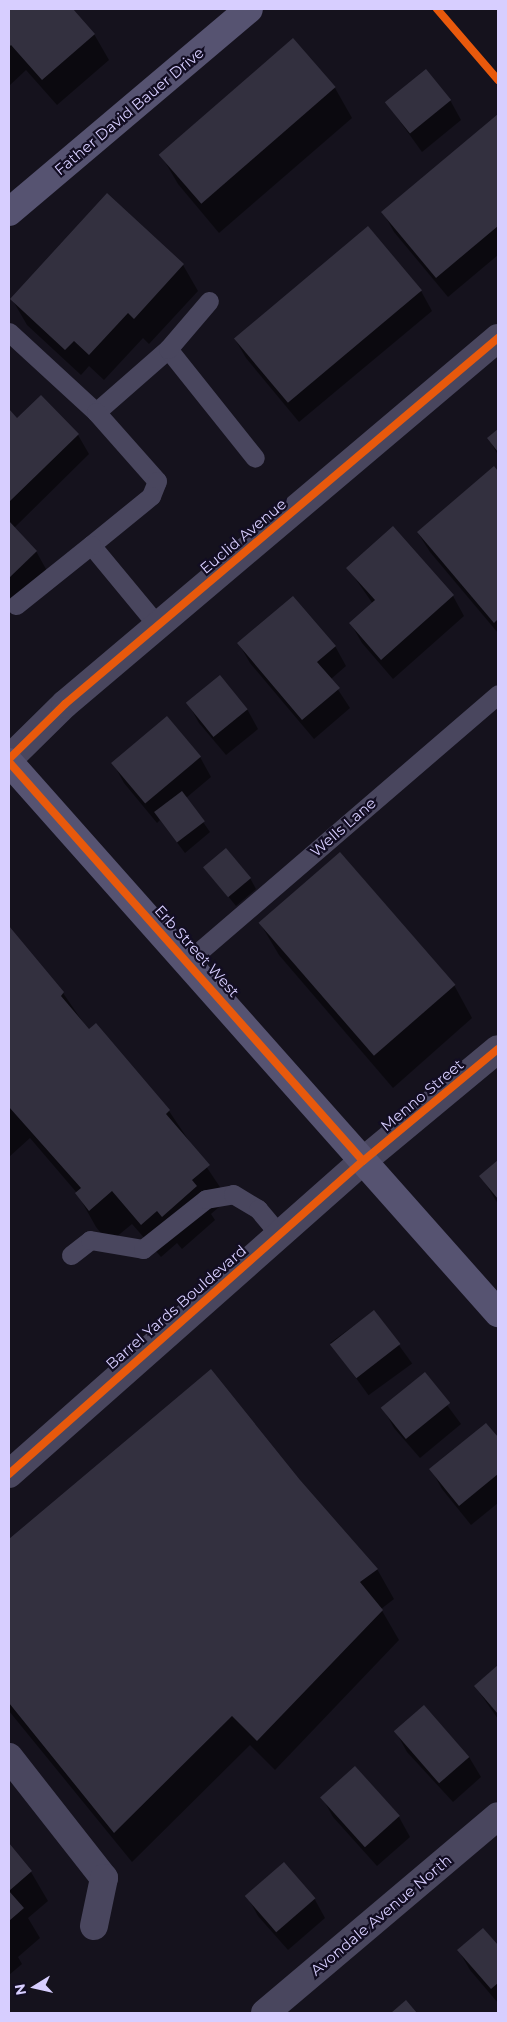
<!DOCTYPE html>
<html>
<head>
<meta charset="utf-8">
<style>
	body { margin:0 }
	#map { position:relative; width:507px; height:2022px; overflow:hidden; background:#15121d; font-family:Montserrat,sans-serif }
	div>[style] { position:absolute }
	.shadow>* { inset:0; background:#0007; transform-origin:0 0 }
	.building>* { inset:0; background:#33303f; transform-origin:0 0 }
	.lane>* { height:19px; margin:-9.5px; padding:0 9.5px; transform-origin:9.5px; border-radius:9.5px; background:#49465e }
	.street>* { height:28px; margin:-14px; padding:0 14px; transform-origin:14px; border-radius:14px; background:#49465e }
	.secondary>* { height:28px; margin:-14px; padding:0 14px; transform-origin:14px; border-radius:14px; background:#565371 }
	.cycleway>* { height:8px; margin:-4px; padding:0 4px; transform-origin:4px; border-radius:4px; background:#e8590c }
	span { translate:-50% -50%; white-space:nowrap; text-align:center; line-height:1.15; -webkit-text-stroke:4.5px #120d22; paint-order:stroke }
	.street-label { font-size:15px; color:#d7ceff }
	.frame { position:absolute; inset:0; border:10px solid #d7ceff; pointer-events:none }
	.north { position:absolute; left:10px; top:1962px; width:50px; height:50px; -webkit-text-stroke:4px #120d22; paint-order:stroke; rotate:260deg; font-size:14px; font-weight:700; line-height:20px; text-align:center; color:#d7ceff }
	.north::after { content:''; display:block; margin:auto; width:18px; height:22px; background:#d7ceff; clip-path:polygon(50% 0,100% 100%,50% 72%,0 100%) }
</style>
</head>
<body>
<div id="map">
	<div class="shadow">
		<div style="clip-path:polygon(9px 9px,71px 9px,94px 34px,109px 60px,57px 105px,26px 70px,9px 86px)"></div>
		<div style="clip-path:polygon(335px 88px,352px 118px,219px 233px,178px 184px,161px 155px)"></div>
		<div style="clip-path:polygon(450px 100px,461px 120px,422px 152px,386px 102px)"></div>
		<div style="clip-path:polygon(498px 115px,498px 255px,448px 297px,394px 232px,383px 212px)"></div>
		<div style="clip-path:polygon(368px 227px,421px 291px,432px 311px,299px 422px,246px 358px,235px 339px)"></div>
		<div style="clip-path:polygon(183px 265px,198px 291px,149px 344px,143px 338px,104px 380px,89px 366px,81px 375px,27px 325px,12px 299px)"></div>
		<div style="clip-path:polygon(9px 411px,17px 420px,78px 435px,89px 454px,14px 528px,36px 551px,47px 571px,9px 608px)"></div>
		<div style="clip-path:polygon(498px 431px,498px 455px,489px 439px)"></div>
		<div style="clip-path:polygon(494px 468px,498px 473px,498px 633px,430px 552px,418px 533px)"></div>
		<div style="clip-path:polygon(393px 527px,453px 596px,464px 616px,393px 679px,362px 643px,351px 624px,373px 604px,348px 568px)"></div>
		<div style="clip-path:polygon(239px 644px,335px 646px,346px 666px,331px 679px,350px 708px,314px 739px,250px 663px)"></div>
		<div style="clip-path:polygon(188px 703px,247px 709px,258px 729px,226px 755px,199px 723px)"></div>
		<div style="clip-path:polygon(200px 757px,211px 777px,186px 798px,210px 832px,185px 853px,160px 820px,157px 823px,124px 783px,113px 763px)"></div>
		<div style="clip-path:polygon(205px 868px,250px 878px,256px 889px,236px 906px)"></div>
		<div style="clip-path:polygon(260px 923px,454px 985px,472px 1018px,393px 1088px,279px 955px)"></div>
		<div style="clip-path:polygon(9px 928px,63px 993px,89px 1031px,96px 1025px,169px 1111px,228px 1199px,211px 1214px,215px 1220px,182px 1249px,177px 1243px,161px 1257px,132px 1224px,109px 1243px,96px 1227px,77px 1193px,30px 1138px,9px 1157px)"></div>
		<div style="clip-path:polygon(498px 1162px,498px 1204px,481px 1176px)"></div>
		<div style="left:374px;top:1311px;width:65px;height:54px;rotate:54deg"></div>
		<div style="clip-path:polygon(210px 1371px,299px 1481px,377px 1569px,394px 1599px,381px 1609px,399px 1640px,275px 1770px,250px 1745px,132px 1862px,9px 1711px,9px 1541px)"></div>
		<div style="clip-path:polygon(424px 1374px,461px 1424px,420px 1458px,394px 1428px,383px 1408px)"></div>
		<div style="clip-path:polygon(486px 1424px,498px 1439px,498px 1503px,471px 1525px,442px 1489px,431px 1469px)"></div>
		<div style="clip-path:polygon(498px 1666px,498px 1719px,475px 1686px)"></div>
		<div style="clip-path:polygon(396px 1732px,469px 1757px,481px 1777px,453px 1802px,407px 1752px)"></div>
		<div style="clip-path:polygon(355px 1768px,399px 1817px,410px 1837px,377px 1866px,333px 1817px,322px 1797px)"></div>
		<div style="clip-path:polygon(9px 1845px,31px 1872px,48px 1901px,28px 1918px,40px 1938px,18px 1957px,22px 1964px,9px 1975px)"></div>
		<div style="clip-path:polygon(247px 1896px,314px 1898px,325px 1918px,288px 1950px,258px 1916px)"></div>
		<div style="clip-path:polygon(483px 1930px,498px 1947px,498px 2003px,470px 1970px,459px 1951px)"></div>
	</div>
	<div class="building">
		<div style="clip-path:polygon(9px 9px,73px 9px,95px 34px,42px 80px,11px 45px,9px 47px)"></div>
		<div style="left:293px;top:38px;width:65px;height:178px;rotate:49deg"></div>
		<div style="left:426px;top:69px;width:40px;height:53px;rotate:51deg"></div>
		<div style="clip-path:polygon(498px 114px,498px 226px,436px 278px,381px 212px)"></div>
		<div style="clip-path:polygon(107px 193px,184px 264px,134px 319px,128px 313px,89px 355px,74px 341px,65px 350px,10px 299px)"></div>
		<div style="left:368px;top:226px;width:84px;height:175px;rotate:50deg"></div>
		<div style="clip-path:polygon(41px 395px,79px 434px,9px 502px,9px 409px,17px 418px)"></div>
		<div style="clip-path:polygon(498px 429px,498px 452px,487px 438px)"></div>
		<div style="clip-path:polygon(494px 466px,498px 471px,498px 619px,494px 623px,417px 532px)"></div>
		<div style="clip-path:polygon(9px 521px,37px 551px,9px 578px)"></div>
		<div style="clip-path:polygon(393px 526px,454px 595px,381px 660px,349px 623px,375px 600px,346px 568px)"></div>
		<div style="clip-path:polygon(293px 596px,336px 646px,317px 662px,340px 688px,302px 720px,237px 643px)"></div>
		<div style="left:220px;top:675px;width:44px;height:44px;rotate:51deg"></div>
		<div style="left:167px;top:716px;width:53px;height:73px;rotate:50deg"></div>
		<div style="left:182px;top:791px;width:38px;height:35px;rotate:53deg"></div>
		<div style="left:226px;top:848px;width:39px;height:30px;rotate:50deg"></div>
		<div style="left:340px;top:852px;width:176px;height:108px;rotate:49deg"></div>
		<div style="clip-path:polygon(9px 926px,64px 992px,61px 996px,89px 1029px,96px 1023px,170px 1110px,166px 1114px,210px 1165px,192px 1180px,197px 1186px,162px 1217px,157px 1211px,141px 1225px,112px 1191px,89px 1211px,75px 1193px,81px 1188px,9px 1107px)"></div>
		<div style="clip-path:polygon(498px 1160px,498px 1199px,479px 1176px)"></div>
		<div style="left:374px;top:1310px;width:43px;height:56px;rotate:52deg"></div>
		<div style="clip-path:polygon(211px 1369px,300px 1480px,378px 1569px,360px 1582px,383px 1610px,257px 1741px,232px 1716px,114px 1833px,9px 1703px,9px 1539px)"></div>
		<div style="left:425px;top:1372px;width:40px;height:57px;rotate:51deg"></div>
		<div style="clip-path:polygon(486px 1423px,498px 1437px,498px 1474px,459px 1506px,429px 1469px)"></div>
		<div style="clip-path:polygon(498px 1665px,498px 1714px,474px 1686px)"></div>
		<div style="left:424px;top:1705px;width:69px;height:40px;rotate:49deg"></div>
		<div style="left:355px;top:1766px;width:67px;height:47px;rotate:48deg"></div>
		<div style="clip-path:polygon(9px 1843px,32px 1871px,9px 1891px,24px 1908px,9px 1921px)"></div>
		<div style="left:284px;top:1862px;width:48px;height:52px;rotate:49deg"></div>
		<div style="clip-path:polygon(483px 1928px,498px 1945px,498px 1983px,491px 1989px,457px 1950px)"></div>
		<div style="clip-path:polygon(406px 2000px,417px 2013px,391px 2013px)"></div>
	</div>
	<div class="lane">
		<div style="left:9px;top:332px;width:118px;rotate:42.6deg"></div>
		<div style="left:96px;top:412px;width:96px;rotate:-41.2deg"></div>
		<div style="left:168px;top:349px;width:139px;rotate:51.4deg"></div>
		<div style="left:168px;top:349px;width:63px;rotate:-49.5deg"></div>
		<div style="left:96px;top:412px;width:92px;rotate:48.5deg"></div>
		<div style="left:157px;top:481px;width:16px;rotate:112deg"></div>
		<div style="left:151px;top:496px;width:77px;rotate:140.8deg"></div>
		<div style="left:91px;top:545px;width:105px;rotate:50.4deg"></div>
		<div style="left:16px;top:605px;width:96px;rotate:-38.7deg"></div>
		<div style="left:188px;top:961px;width:409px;rotate:-40.7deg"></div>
		<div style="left:71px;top:1255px;width:24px;rotate:-38deg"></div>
		<div style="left:90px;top:1240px;width:54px;rotate:9.6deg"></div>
		<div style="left:143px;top:1249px;width:80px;rotate:-38.4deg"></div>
		<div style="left:206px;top:1199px;width:27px;rotate:-10deg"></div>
		<div style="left:233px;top:1194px;width:29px;rotate:31deg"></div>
		<div style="left:258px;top:1209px;width:34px;rotate:50deg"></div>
	</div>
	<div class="street">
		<div style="left:9px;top:759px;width:78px;rotate:-44.5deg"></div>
		<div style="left:65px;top:704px;width:567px;rotate:-40.21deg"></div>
		<div style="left:9px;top:1474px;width:473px;rotate:-41.5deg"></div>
		<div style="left:363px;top:1161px;width:175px;rotate:-39.7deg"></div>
		<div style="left:9px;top:1757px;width:154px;rotate:51.9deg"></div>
		<div style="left:104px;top:1878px;width:49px;rotate:101.8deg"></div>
		<div style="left:265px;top:2013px;width:305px;rotate:-40.2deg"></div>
	</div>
	<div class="secondary">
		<div style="left:9px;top:212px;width:314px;rotate:-40.2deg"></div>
		<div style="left:9px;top:762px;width:737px;rotate:48.41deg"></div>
	</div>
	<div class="cycleway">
		<div style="left:437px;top:9px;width:94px;rotate:49.3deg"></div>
		<div style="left:9px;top:759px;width:78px;rotate:-44.5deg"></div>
		<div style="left:65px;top:704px;width:567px;rotate:-40.21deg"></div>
		<div style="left:9px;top:762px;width:533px;rotate:48.42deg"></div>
		<div style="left:9px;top:1474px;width:473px;rotate:-41.5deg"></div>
		<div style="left:363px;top:1161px;width:175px;rotate:-39.7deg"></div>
	</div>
	<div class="street-label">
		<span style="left:129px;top:111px;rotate:-40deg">Father David Bauer Drive</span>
		<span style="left:243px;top:536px;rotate:-40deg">Euclid Avenue</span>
		<span style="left:343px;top:827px;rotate:-41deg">Wells Lane</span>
		<span style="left:197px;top:951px;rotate:48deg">Erb Street West</span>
		<span style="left:422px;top:1095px;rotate:-40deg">Menno Street</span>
		<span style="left:176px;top:1307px;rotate:-41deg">Barrel Yards Bouldevard</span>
		<span style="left:381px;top:1915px;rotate:-40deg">Avondale Avenue North</span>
	</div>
	<div class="frame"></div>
	<div class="north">N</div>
</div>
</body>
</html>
